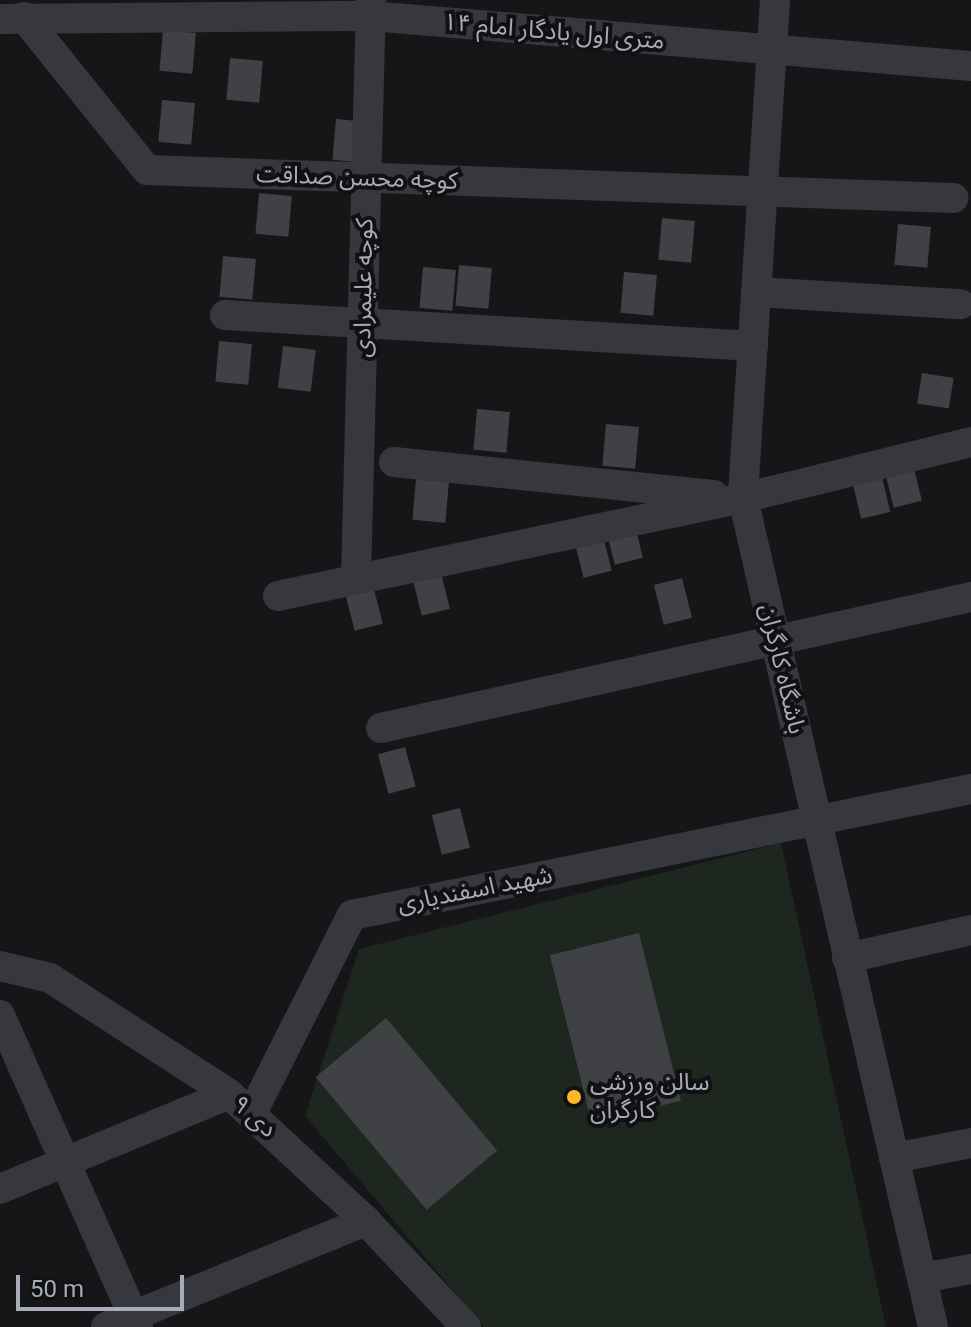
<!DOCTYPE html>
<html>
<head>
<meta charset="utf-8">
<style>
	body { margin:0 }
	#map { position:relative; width:971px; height:1327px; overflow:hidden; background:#161618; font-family:Roboto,"Noto Sans Arabic",sans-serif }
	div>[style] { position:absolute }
	.green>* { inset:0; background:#1d271f }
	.building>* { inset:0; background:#404145; transform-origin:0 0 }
	.minor>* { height:30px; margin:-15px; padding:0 15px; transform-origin:15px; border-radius:15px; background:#36383d }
	.dots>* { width:22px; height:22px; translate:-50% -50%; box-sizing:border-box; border:4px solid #111113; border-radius:50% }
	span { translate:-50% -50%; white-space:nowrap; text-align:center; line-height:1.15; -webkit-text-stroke:8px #111113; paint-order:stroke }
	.street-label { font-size:24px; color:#a7acb9 }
	.poi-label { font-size:24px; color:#a7acb9 }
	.left { translate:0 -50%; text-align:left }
	.scale { position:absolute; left:16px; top:1275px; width:168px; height:36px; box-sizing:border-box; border:4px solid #a7acb9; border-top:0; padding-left:10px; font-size:24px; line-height:28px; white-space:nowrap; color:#a7acb9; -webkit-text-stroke:6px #111113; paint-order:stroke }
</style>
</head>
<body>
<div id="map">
	<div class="green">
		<div style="clip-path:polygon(781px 843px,886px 1327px,484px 1327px,305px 1116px,359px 949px)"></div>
	</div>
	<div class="building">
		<div style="left:163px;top:30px;width:33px;height:41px;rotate:5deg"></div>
		<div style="left:230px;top:58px;width:33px;height:42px;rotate:5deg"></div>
		<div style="left:162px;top:100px;width:33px;height:42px;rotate:5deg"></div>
		<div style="left:336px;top:119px;width:33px;height:41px;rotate:5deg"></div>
		<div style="left:259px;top:193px;width:33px;height:41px;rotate:5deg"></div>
		<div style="left:662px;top:218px;width:33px;height:42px;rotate:5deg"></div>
		<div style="left:898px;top:224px;width:33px;height:41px;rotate:5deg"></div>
		<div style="left:223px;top:256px;width:33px;height:41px;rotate:5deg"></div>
		<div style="left:459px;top:265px;width:33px;height:41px;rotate:5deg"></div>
		<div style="left:423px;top:267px;width:33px;height:41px;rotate:5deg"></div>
		<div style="left:624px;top:272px;width:33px;height:41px;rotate:5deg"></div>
		<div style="left:219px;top:341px;width:33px;height:41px;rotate:5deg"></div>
		<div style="left:283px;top:346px;width:33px;height:42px;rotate:7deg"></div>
		<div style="left:922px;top:373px;width:32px;height:31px;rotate:9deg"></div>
		<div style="left:477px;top:409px;width:33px;height:41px;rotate:5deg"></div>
		<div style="left:606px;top:424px;width:33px;height:42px;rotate:5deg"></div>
		<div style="left:912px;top:461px;width:41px;height:29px;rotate:76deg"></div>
		<div style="left:881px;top:472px;width:41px;height:30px;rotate:77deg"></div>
		<div style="left:416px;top:479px;width:33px;height:41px;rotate:5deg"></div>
		<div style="left:633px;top:518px;width:41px;height:29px;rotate:76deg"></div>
		<div style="left:602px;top:532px;width:40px;height:29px;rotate:76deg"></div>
		<div style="left:440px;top:569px;width:41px;height:29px;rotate:76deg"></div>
		<div style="left:682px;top:578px;width:41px;height:29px;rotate:76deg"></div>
		<div style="left:373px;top:585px;width:40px;height:29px;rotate:76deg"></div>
		<div style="left:405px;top:747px;width:41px;height:28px;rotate:75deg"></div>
		<div style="left:460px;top:808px;width:41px;height:29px;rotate:76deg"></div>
		<div style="left:639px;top:933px;width:173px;height:92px;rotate:76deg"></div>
		<div style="left:386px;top:1018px;width:173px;height:92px;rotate:50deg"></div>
	</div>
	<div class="minor">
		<div style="left:775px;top:0;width:499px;rotate:93.7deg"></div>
		<div style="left:743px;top:498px;width:850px;rotate:77.09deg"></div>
		<div style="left:24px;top:17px;width:196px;rotate:51.2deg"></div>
		<div style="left:147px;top:170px;width:807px;rotate:1.99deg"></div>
		<div style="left:0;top:19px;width:371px;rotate:-0.5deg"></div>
		<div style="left:371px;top:16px;width:602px;rotate:4.76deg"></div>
		<div style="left:756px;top:292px;width:205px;rotate:3.4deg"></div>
		<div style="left:225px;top:315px;width:529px;rotate:3.36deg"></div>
		<div style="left:394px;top:462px;width:321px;rotate:5.9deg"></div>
		<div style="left:356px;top:577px;width:577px;rotate:-88.51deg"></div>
		<div style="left:278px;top:596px;width:475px;rotate:-11.9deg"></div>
		<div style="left:743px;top:498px;width:235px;rotate:-13.8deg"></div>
		<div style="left:381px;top:728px;width:604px;rotate:-12.52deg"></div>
		<div style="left:847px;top:958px;width:127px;rotate:-12.7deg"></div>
		<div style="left:0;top:966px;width:51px;rotate:13.5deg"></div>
		<div style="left:50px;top:978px;width:213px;rotate:32.9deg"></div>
		<div style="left:229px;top:1094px;width:187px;rotate:42.8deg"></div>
		<div style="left:366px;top:1221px;width:146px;rotate:46.7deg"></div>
		<div style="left:0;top:1015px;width:341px;rotate:66.1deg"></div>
		<div style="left:252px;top:1113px;width:222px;rotate:-63.2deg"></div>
		<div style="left:352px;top:915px;width:632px;rotate:-11.51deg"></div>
		<div style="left:894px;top:1158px;width:78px;rotate:-11deg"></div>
		<div style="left:0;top:1189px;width:248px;rotate:-22.5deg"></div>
		<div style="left:922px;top:1278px;width:50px;rotate:-10.4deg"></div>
		<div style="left:106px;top:1327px;width:281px;rotate:-22.2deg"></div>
	</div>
	<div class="dots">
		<div style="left:574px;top:1097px;background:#ffb627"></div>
	</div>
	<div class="street-label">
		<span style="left:554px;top:32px;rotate:5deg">۱۴ متری اول یادگار امام</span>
		<span style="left:357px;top:178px;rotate:2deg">کوچه محسن صداقت</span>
		<span style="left:364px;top:288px;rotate:-89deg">کوچه علیمرادی</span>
		<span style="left:782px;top:669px;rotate:77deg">باشگاه کارگران</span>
		<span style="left:475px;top:890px;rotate:-11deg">شهید اسفندیاری</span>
		<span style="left:254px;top:1117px;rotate:41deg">۹ دی</span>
	</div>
	<div class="poi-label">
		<span class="left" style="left:590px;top:1097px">سالن ورزشی<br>کارگران</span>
	</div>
	<div class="scale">50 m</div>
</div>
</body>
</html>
